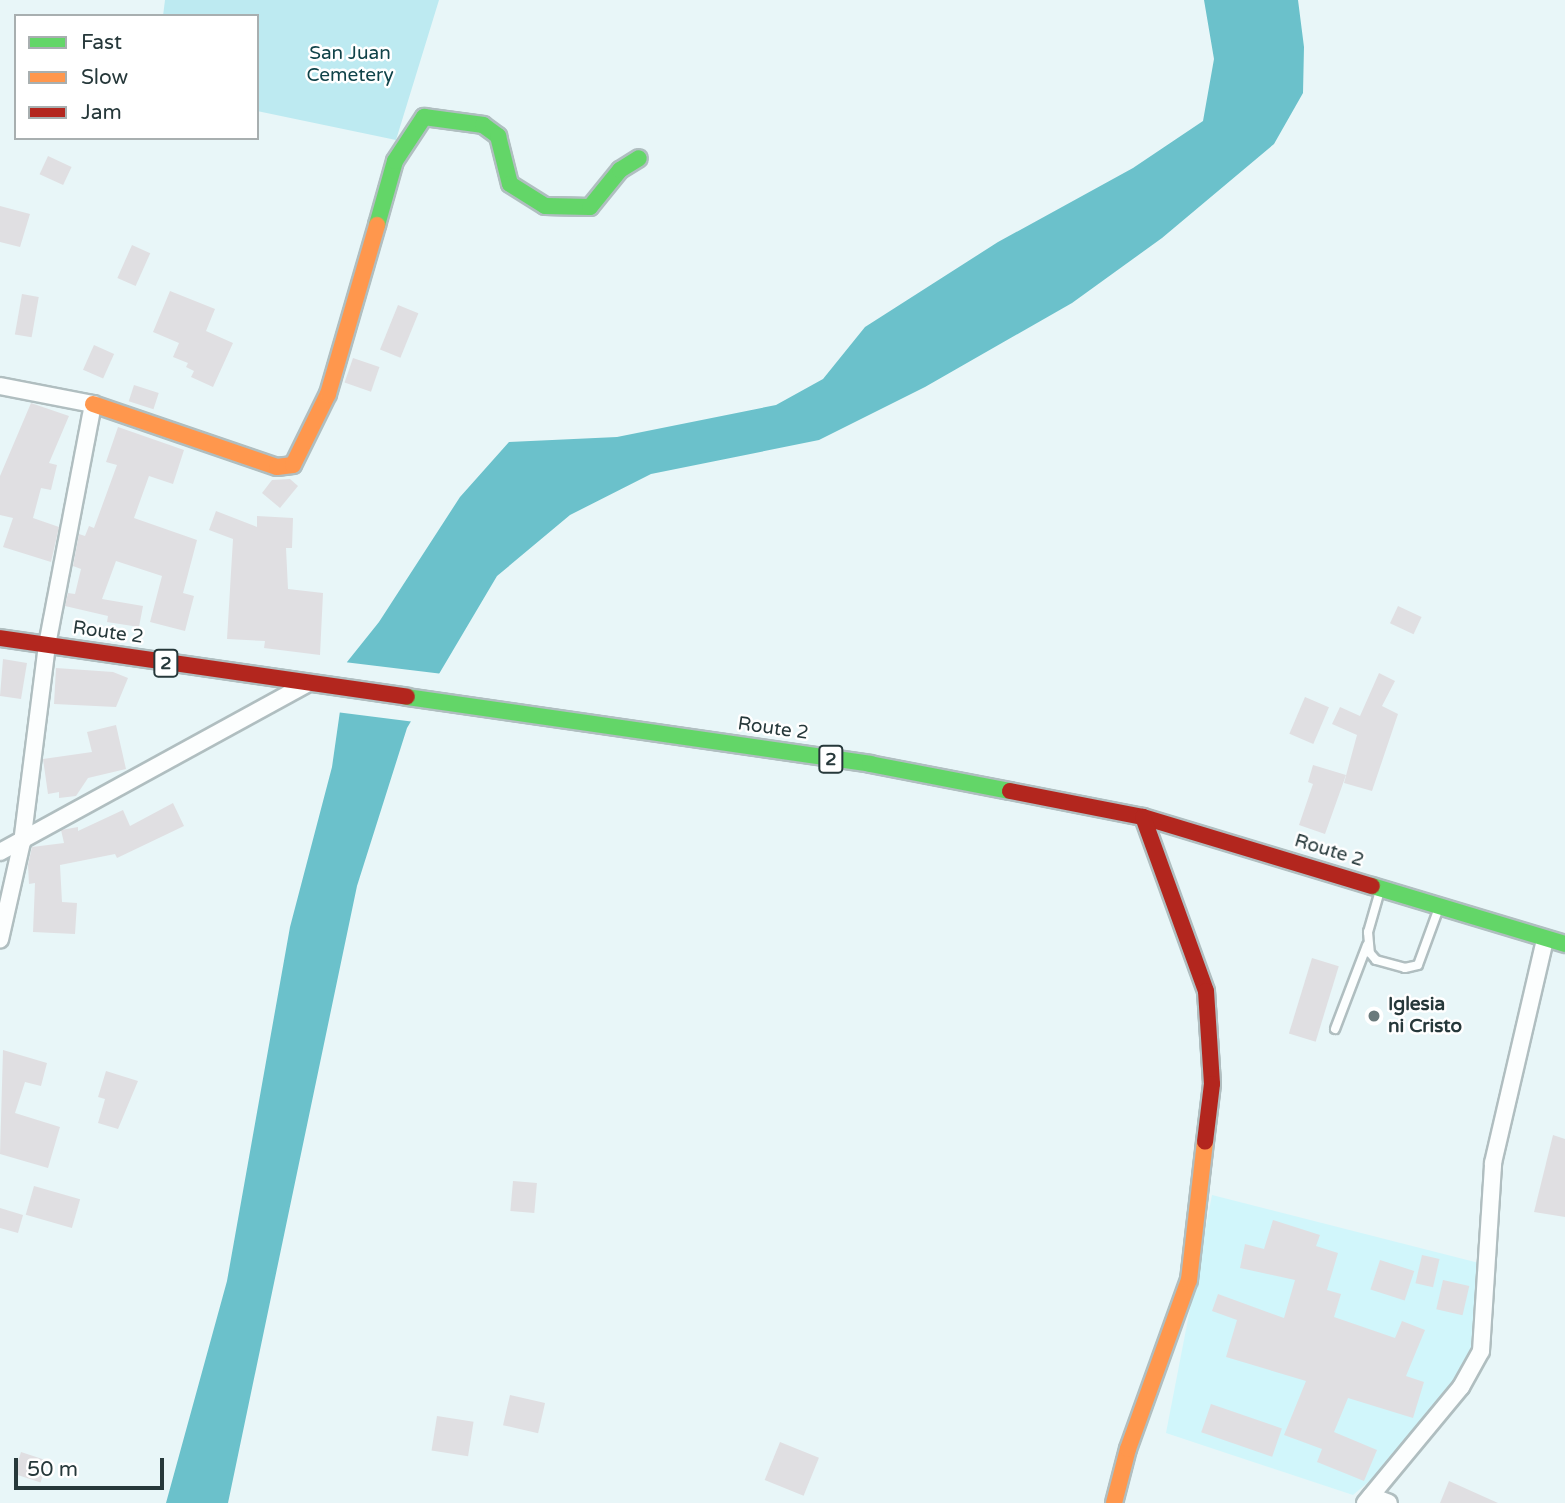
<!DOCTYPE html>
<html>
<head>
<meta charset="utf-8">
<style>
	body { margin:0 }
	#map { position:relative; width:1565px; height:1503px; overflow:hidden; background:#e8f6f8; font-family:"Varela Round",sans-serif }
	div>[style] { position:absolute }
	.built>* { inset:0; background:#d1f6fb }
	.green>* { inset:0; background:#bdeaf1 }
	.water>* { inset:0; background:#6bc1cb }
	.pier>* { inset:0; background:#e8f6f8 }
	.building>* { inset:0; background:#e0dfe2; transform-origin:0 0 }
	.roads { filter:drop-shadow(2px 0 #b0bec0) drop-shadow(-2px 0 #b0bec0) drop-shadow(0 2px #b0bec0) drop-shadow(0 -2px #b0bec0) }
	.lane>* { height:8px; margin:-4px; padding:0 4px; transform-origin:4px; border-radius:4px; background:#fcfefe }
	.street>* { height:16px; margin:-8px; padding:0 8px; transform-origin:8px; border-radius:8px; background:#fcfefe }
	.fast>* { height:16px; margin:-8px; padding:0 8px; transform-origin:8px; border-radius:8px; background:#63d668 }
	.slow>* { height:16px; margin:-8px; padding:0 8px; transform-origin:8px; border-radius:8px; background:#ff974d }
	.jam>* { height:16px; margin:-8px; padding:0 8px; transform-origin:8px; border-radius:8px; background:#b3261e }
	.dots>* { width:19px; height:19px; translate:-50% -50%; box-sizing:border-box; border:4px solid #fff; border-radius:50% }
	span { translate:-50% -50%; white-space:nowrap; text-align:center; line-height:1.15; -webkit-text-stroke:5px #fff; paint-order:stroke }
	.shield-label span { padding:2px 5px; background:#fff; border:2px solid; border-radius:5px; -webkit-text-stroke-width:0 }
	.shield-label { font-size:18px; color:#26383a; font-weight:700 }
	.park-label { font-size:19px; color:#104349 }
	.street-label { font-size:19px; color:#26383a }
	.poi-label { font-size:19px; color:#26383a; font-weight:700 }
	.left { translate:0 -50%; text-align:left }
	.legend { position:absolute; left:14px; top:14px; width:245px; height:126px; box-sizing:border-box; background:#fff; border:2px solid #a8afb0; margin:0; padding:9px 12px; list-style:none; font-size:21px; color:#26383a }
	.legend li { display:flex; align-items:center; gap:14px; height:35px }
	.legend b { width:35px; border:2px solid #a8afb0 }
	.scale { position:absolute; left:14px; top:1458px; width:150px; height:32px; box-sizing:border-box; border:4px solid #26383a; border-top:0; padding-left:9px; font-size:21px; line-height:24px; white-space:nowrap; color:#26383a; -webkit-text-stroke:5px #fff; paint-order:stroke }
</style>
</head>
<body>
<div id="map">
	<div class="built">
		<div style="clip-path:polygon(1212px 1195px,1479px 1263px,1475px 1353px,1384px 1469px,1353px 1495px,1166px 1433px)"></div>
	</div>
	<div class="green">
		<div style="clip-path:polygon(165px 0,439px 0,396px 140px,257px 111px,257px 16px,163px 16px)"></div>
	</div>
	<div class="water">
		<div style="clip-path:polygon(1204px 0,1298px 0,1304px 47px,1303px 93px,1274px 144px,1162px 238px,1072px 303px,925px 387px,819px 440px,651px 474px,570px 515px,497px 576px,407px 728px,357px 886px,228px 1503px,166px 1503px,227px 1281px,290px 927px,332px 767px,347px 662px,379px 622px,460px 497px,509px 442px,617px 437px,776px 405px,823px 379px,865px 327px,998px 242px,1133px 168px,1203px 121px,1214px 59px)"></div>
	</div>
	<div class="pier">
		<div style="clip-path:polygon(344px 662px,443px 674px,415px 722px,336px 712px)"></div>
	</div>
	<div class="building">
		<div style="left:48px;top:156px;width:26px;height:20px;rotate:25deg"></div>
		<div style="clip-path:polygon(0 206px,30px 214px,20px 247px,0 242px)"></div>
		<div style="left:132px;top:245px;width:20px;height:36px;rotate:24deg"></div>
		<div style="clip-path:polygon(170px 291px,215px 309px,206px 331px,233px 343px,213px 387px,191px 377px,194px 371px,186px 367px,188px 363px,173px 357px,179px 343px,153px 332px)"></div>
		<div style="left:22px;top:294px;width:17px;height:41px;rotate:10deg"></div>
		<div style="left:398px;top:305px;width:22px;height:48px;rotate:22deg"></div>
		<div style="left:94px;top:345px;width:22px;height:27px;rotate:24deg"></div>
		<div style="left:353px;top:358px;width:28px;height:26px;rotate:19deg"></div>
		<div style="left:134px;top:385px;width:26px;height:17px;rotate:18deg"></div>
		<div style="clip-path:polygon(31px 403px,69px 416px,49px 463px,57px 465px,51px 490px,41px 488px,33px 518px,59px 527px,51px 562px,3px 547px,13px 518px,0 515px,0 476px)"></div>
		<div style="clip-path:polygon(118px 427px,184px 450px,173px 484px,149px 476px,134px 518px,197px 540px,183px 593px,194px 596px,185px 631px,150px 622px,162px 576px,116px 561px,102px 599px,143px 606px,139px 627px,107px 622px,108px 616px,65px 606px,68px 593px,75px 594px,81px 569px,73px 566px,79px 534px,85px 536px,89px 526px,94px 528px,117px 465px,106px 462px)"></div>
		<div style="clip-path:polygon(290px 479px,298px 486px,280px 508px,262px 493px,272px 480px)"></div>
		<div style="clip-path:polygon(216px 511px,257px 527px,257px 516px,293px 518px,292px 548px,286px 548px,288px 589px,323px 593px,320px 655px,264px 648px,265px 641px,227px 639px,233px 539px,209px 530px)"></div>
		<div style="left:1398px;top:606px;width:26px;height:19px;rotate:25deg"></div>
		<div style="clip-path:polygon(3px 659px,27px 663px,21px 699px,0 696px)"></div>
		<div style="clip-path:polygon(56px 668px,113px 672px,128px 678px,116px 707px,54px 704px)"></div>
		<div style="clip-path:polygon(1379px 673px,1395px 681px,1382px 706px,1398px 714px,1372px 791px,1344px 783px,1357px 735px,1332px 724px,1340px 707px,1360px 716px)"></div>
		<div style="left:1305px;top:697px;width:26px;height:40px;rotate:23deg"></div>
		<div style="clip-path:polygon(116px 725px,126px 769px,88px 778px,76px 796px,59px 798px,59px 792px,48px 794px,43px 759px,92px 752px,87px 732px)"></div>
		<div style="clip-path:polygon(1313px 765px,1346px 775px,1325px 834px,1299px 825px,1313px 784px,1308px 782px)"></div>
		<div style="clip-path:polygon(173px 803px,184px 826px,117px 858px,115px 854px,60px 865px,62px 902px,77px 903px,75px 934px,33px 932px,35px 883px,29px 884px,28px 865px,32px 847px,64px 843px,61px 830px,78px 827px,78px 831px,123px 810px,130px 826px)"></div>
		<div style="left:1312px;top:958px;width:28px;height:79px;rotate:17deg"></div>
		<div style="clip-path:polygon(3px 1050px,47px 1063px,41px 1086px,25px 1082px,15px 1113px,60px 1127px,48px 1168px,0 1154px)"></div>
		<div style="clip-path:polygon(106px 1071px,138px 1081px,118px 1129px,98px 1123px,105px 1099px,98px 1097px)"></div>
		<div style="clip-path:polygon(1553px 1135px,1565px 1139px,1565px 1217px,1534px 1212px)"></div>
		<div style="left:513px;top:1181px;width:24px;height:30px;rotate:5deg"></div>
		<div style="left:34px;top:1186px;width:48px;height:30px;rotate:16deg"></div>
		<div style="clip-path:polygon(0 1208px,23px 1215px,18px 1233px,0 1228px)"></div>
		<div style="clip-path:polygon(1273px 1220px,1320px 1235px,1316px 1246px,1338px 1253px,1327px 1290px,1341px 1294px,1334px 1317px,1395px 1338px,1402px 1321px,1425px 1330px,1406px 1376px,1424px 1382px,1413px 1418px,1348px 1398px,1334px 1432px,1377px 1450px,1364px 1481px,1317px 1462px,1322px 1449px,1284px 1435px,1306px 1381px,1226px 1357px,1237px 1320px,1212px 1311px,1218px 1294px,1284px 1318px,1295px 1280px,1240px 1268px,1245px 1244px,1264px 1249px)"></div>
		<div style="left:1422px;top:1255px;width:18px;height:29px;rotate:13deg"></div>
		<div style="left:1380px;top:1260px;width:36px;height:31px;rotate:18deg"></div>
		<div style="left:1443px;top:1280px;width:27px;height:30px;rotate:13deg"></div>
		<div style="left:510px;top:1395px;width:36px;height:31px;rotate:13deg"></div>
		<div style="left:1211px;top:1404px;width:75px;height:30px;rotate:19deg"></div>
		<div style="left:437px;top:1416px;width:37px;height:35px;rotate:9deg"></div>
		<div style="left:780px;top:1442px;width:42px;height:41px;rotate:22deg"></div>
		<div style="left:21px;top:1452px;width:28px;height:23px;rotate:18deg"></div>
		<div style="clip-path:polygon(1449px 1481px,1498px 1503px,1440px 1503px)"></div>
	</div>
	<div class="roads">
		<div class="lane">
			<div style="left:1379px;top:894px;width:40px;rotate:106deg"></div>
			<div style="left:1368px;top:932px;width:21px;rotate:85deg"></div>
			<div style="left:1370px;top:953px;width:9px;rotate:49deg"></div>
			<div style="left:1376px;top:960px;width:30px;rotate:15deg"></div>
			<div style="left:1405px;top:968px;width:13px;rotate:-13deg"></div>
			<div style="left:1418px;top:965px;width:55px;rotate:-69.9deg"></div>
			<div style="left:1335px;top:1029px;width:90px;rotate:-69.1deg"></div>
		</div>
		<div class="street">
			<div style="left:0;top:386px;width:95px;rotate:11deg"></div>
			<div style="left:93px;top:404px;width:245px;rotate:100.8deg"></div>
			<div style="left:47px;top:645px;width:199px;rotate:97.2deg"></div>
			<div style="left:22px;top:842px;width:100px;rotate:102.7deg"></div>
			<div style="left:0;top:852px;width:348px;rotate:-28.7deg"></div>
			<div style="left:1371px;top:1496px;width:19px;rotate:21deg"></div>
			<div style="left:1365px;top:1503px;width:151px;rotate:-50.4deg"></div>
			<div style="left:1461px;top:1387px;width:41px;rotate:-60.9deg"></div>
			<div style="left:1481px;top:1351px;width:188px;rotate:-86.3deg"></div>
			<div style="left:1493px;top:1163px;width:230px;rotate:-76.9deg"></div>
		</div>
		<div class="fast">
			<div style="left:377px;top:225px;width:66px;rotate:-74.3deg"></div>
			<div style="left:395px;top:161px;width:53px;rotate:-56.6deg"></div>
			<div style="left:424px;top:117px;width:60px;rotate:7.7deg"></div>
			<div style="left:483px;top:125px;width:19px;rotate:36deg"></div>
			<div style="left:498px;top:136px;width:49px;rotate:76deg"></div>
			<div style="left:510px;top:184px;width:41px;rotate:32.2deg"></div>
			<div style="left:545px;top:206px;width:45px;rotate:1.3deg"></div>
			<div style="left:590px;top:207px;width:48px;rotate:-51deg"></div>
			<div style="left:620px;top:170px;width:22px;rotate:-32deg"></div>
			<div style="left:407px;top:697px;width:468px;rotate:8.2deg"></div>
			<div style="left:870px;top:764px;width:143px;rotate:10.9deg"></div>
			<div style="left:1372px;top:886px;width:202px;rotate:16.7deg"></div>
		</div>
		<div class="slow">
			<div style="left:93px;top:404px;width:194px;rotate:18.9deg"></div>
			<div style="left:277px;top:467px;width:16px;rotate:-7deg"></div>
			<div style="left:293px;top:465px;width:79px;rotate:-63.8deg"></div>
			<div style="left:328px;top:394px;width:176px;rotate:-73.8deg"></div>
			<div style="left:1114px;top:1503px;width:56px;rotate:-75.5deg"></div>
			<div style="left:1128px;top:1449px;width:180px;rotate:-70.2deg"></div>
			<div style="left:1189px;top:1280px;width:139px;rotate:-83.4deg"></div>
		</div>
		<div class="jam">
			<div style="left:0;top:638px;width:411px;rotate:8.2deg"></div>
			<div style="left:1010px;top:791px;width:136px;rotate:11.1deg"></div>
			<div style="left:1143px;top:817px;width:239px;rotate:16.8deg"></div>
			<div style="left:1143px;top:817px;width:185px;rotate:70.1deg"></div>
			<div style="left:1206px;top:991px;width:93px;rotate:86.3deg"></div>
			<div style="left:1212px;top:1084px;width:58px;rotate:96.9deg"></div>
		</div>
	</div>
	<div class="dots">
		<div style="left:1374px;top:1016px;background:#6a7a7c"></div>
	</div>
	<div class="shield-label">
		<span style="left:166px;top:663px">2</span>
		<span style="left:831px;top:759px">2</span>
	</div>
	<div class="park-label">
		<span style="left:350px;top:65px">San Juan<br>Cemetery</span>
	</div>
	<div class="street-label">
		<span style="left:108px;top:633px;rotate:8deg">Route 2</span>
		<span style="left:773px;top:729px;rotate:8deg">Route 2</span>
		<span style="left:1329px;top:851px;rotate:17deg">Route 2</span>
	</div>
	<div class="poi-label">
		<span class="left" style="left:1388px;top:1016px">Iglesia<br>ni Cristo</span>
	</div>
	<ul class="legend">
	<li><b style="height:9px;background:#63d668"></b>Fast</li>
	<li><b style="height:9px;background:#ff974d"></b>Slow</li>
	<li><b style="height:9px;background:#b3261e"></b>Jam</li>
	</ul>
	<div class="scale">50 m</div>
</div>
</body>
</html>
